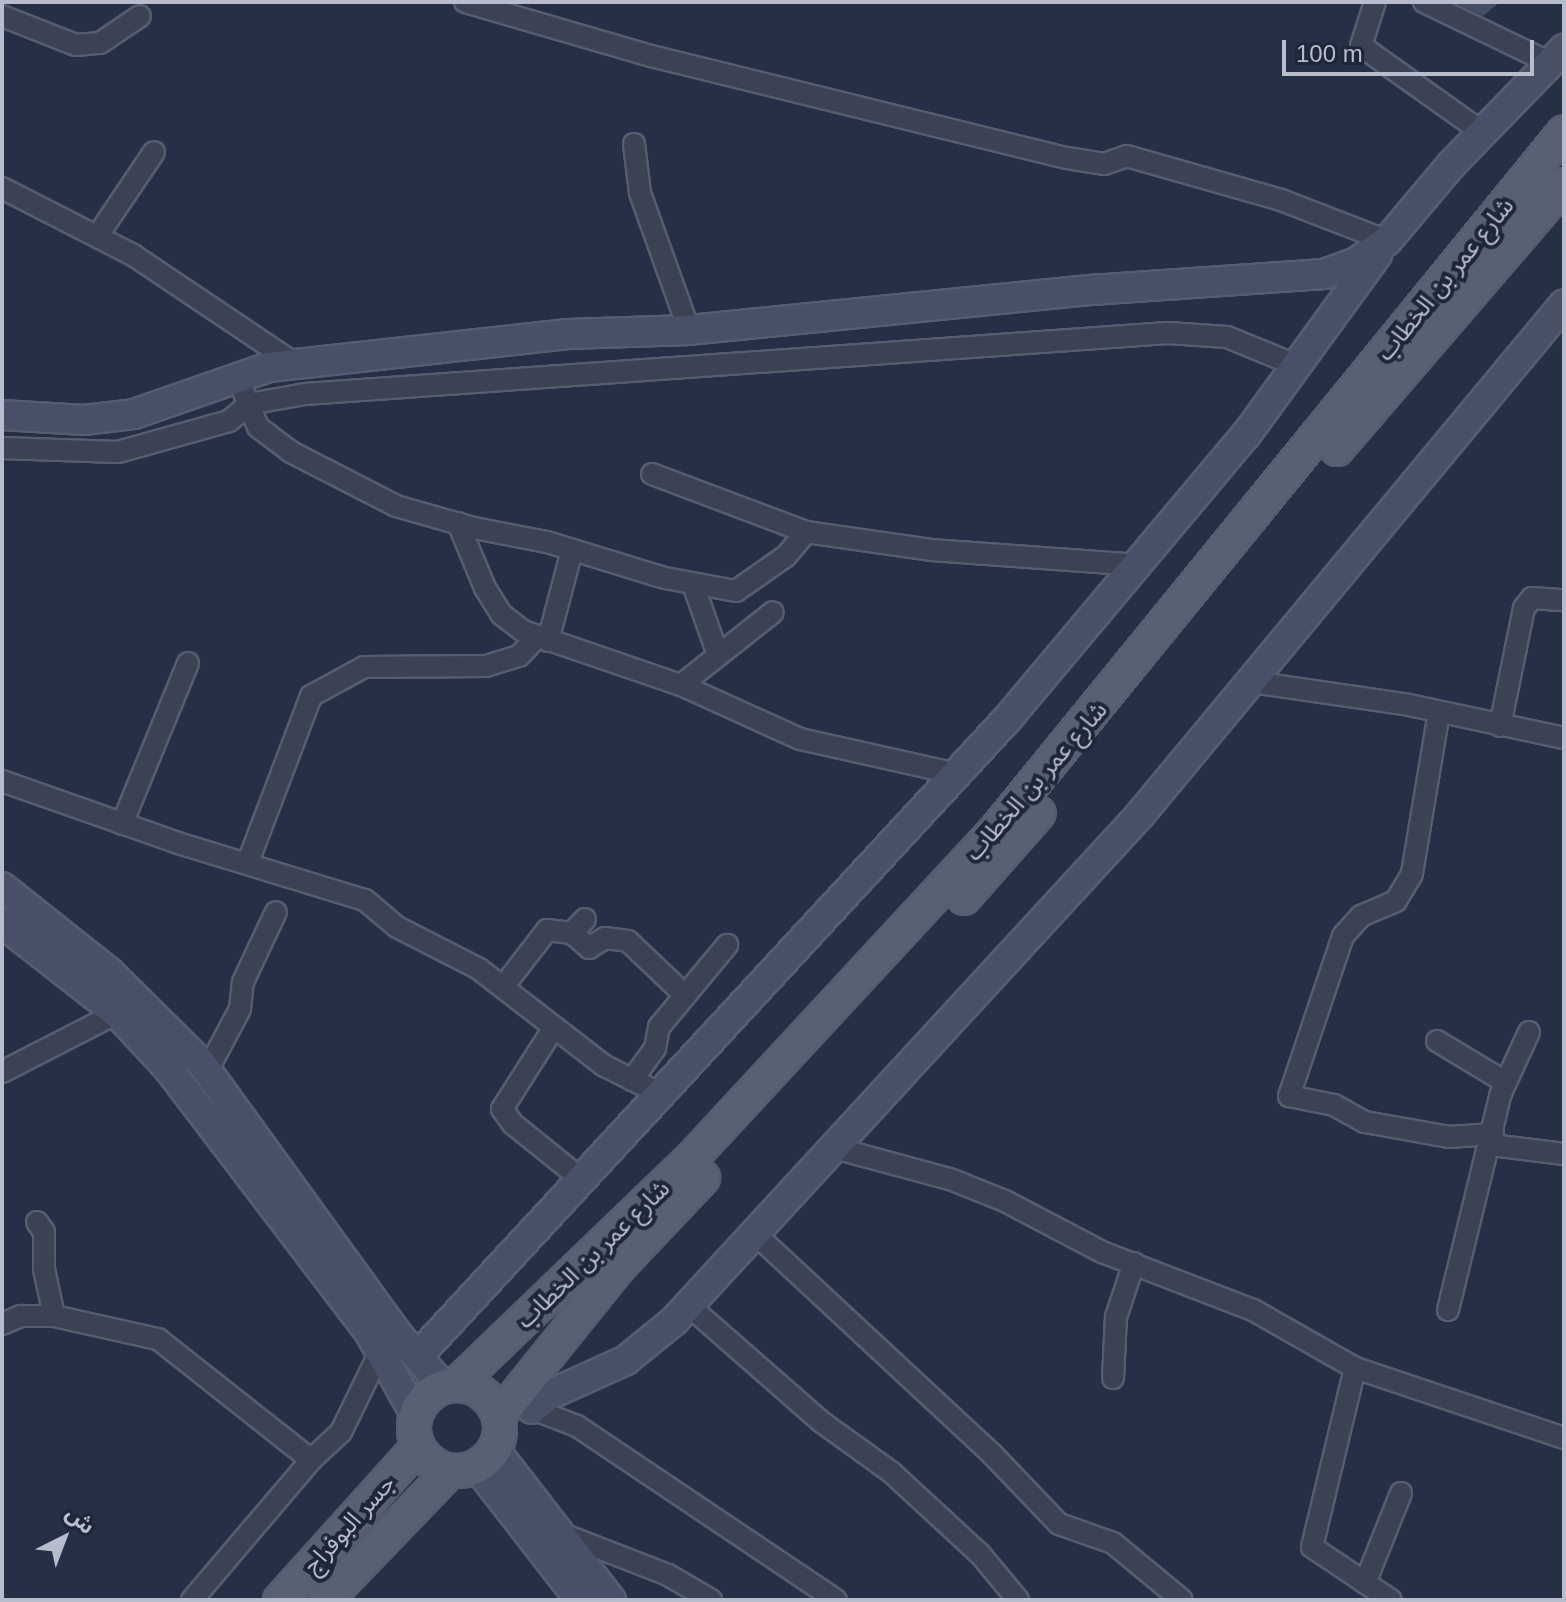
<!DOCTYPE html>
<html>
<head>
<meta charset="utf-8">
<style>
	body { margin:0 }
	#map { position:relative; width:1566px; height:1602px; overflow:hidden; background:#252f45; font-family:Arial,"Noto Sans Arabic",sans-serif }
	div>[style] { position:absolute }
	.building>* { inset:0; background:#444f67 }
	.roads { filter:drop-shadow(2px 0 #555d6e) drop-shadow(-2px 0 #555d6e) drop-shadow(0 2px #555d6e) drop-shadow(0 -2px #555d6e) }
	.street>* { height:20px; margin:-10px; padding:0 10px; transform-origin:10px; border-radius:10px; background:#3a4254 }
	.secondary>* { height:28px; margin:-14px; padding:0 14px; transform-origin:14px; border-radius:14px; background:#475067 }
	.primary>* { height:32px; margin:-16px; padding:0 16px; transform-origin:16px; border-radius:16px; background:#586174 }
	.primary>.ring { margin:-16px; padding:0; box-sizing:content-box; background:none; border:32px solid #586174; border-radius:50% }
	span { translate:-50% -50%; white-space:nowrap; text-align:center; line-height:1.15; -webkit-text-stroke:8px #1e2739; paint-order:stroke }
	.street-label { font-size:24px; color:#b7bdcd }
	.frame { position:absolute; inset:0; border:4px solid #b7bdcd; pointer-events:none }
	.north { position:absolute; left:24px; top:1498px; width:80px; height:80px; -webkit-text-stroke:6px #1e2739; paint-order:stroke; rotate:42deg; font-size:22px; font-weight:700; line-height:32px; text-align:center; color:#b7bdcd }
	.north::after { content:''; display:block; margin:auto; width:28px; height:36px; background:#b7bdcd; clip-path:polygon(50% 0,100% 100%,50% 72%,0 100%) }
	.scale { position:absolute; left:1282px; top:40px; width:252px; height:36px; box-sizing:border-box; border:4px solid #b7bdcd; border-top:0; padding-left:10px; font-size:24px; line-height:28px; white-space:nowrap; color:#b7bdcd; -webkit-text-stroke:6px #1e2739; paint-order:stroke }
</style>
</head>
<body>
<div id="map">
	<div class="building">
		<div style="clip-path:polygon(1454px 2px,1500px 2px,1483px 16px)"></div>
	</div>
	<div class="roads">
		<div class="street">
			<div style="left:465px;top:2px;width:194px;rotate:16.2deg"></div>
			<div style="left:651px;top:56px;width:428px;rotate:13.8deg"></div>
			<div style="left:1067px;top:158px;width:37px;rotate:9deg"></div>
			<div style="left:1104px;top:164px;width:24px;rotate:-19deg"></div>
			<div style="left:1127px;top:156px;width:160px;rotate:15.9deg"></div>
			<div style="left:1281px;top:200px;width:114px;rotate:21.1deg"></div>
			<div style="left:1375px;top:2px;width:46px;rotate:107.7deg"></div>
			<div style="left:1361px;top:46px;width:152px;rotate:35.4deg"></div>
			<div style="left:1424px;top:2px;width:138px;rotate:25.8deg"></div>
			<div style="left:2px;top:16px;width:79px;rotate:21.4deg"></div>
			<div style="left:76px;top:45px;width:24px;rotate:-5deg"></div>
			<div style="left:100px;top:43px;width:48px;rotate:-34deg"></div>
			<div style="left:634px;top:144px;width:49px;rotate:83deg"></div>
			<div style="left:640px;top:193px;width:145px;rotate:70.3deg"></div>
			<div style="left:2px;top:188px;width:147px;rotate:27.1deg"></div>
			<div style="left:133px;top:255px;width:195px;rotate:33.9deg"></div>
			<div style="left:98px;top:235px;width:100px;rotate:-56deg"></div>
			<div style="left:237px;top:376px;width:55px;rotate:67.6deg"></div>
			<div style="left:258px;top:427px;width:41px;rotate:37.1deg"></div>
			<div style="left:291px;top:452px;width:118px;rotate:27.2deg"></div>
			<div style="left:396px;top:506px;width:81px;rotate:15.8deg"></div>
			<div style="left:474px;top:528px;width:74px;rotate:10.9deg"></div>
			<div style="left:547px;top:542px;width:123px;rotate:17deg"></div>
			<div style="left:665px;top:578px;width:72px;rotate:10.4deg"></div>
			<div style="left:736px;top:591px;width:61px;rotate:-35deg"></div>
			<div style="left:786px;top:556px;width:31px;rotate:-50deg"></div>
			<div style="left:2px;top:448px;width:116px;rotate:2deg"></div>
			<div style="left:118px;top:452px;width:115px;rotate:-15.6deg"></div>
			<div style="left:229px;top:421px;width:26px;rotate:-40deg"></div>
			<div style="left:249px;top:404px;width:57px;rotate:-10.1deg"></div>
			<div style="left:305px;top:394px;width:865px;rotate:-4.04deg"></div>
			<div style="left:1168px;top:333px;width:59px;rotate:3.9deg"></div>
			<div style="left:1227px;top:337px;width:71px;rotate:22.2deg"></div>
			<div style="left:652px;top:474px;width:165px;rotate:20.6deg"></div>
			<div style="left:806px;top:532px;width:126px;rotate:8.2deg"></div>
			<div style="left:931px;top:550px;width:209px;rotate:4.1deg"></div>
			<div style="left:458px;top:523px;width:70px;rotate:67.4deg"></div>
			<div style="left:485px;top:588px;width:31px;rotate:58deg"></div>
			<div style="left:501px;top:614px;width:28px;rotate:38deg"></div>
			<div style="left:523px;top:631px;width:167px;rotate:18.9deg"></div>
			<div style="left:681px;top:685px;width:131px;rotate:24.4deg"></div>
			<div style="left:800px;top:739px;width:161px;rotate:12.6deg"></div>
			<div style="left:693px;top:584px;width:75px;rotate:70.6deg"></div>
			<div style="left:548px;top:641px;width:94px;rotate:-75.2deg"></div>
			<div style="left:1252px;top:682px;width:159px;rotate:8.3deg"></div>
			<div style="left:1409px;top:705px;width:158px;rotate:12deg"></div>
			<div style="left:681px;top:685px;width:117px;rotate:-38.4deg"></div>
			<div style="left:1439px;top:712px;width:164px;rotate:99.5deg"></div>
			<div style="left:1412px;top:874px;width:31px;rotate:121deg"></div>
			<div style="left:1396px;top:901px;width:38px;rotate:157deg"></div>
			<div style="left:1361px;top:916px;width:27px;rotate:132deg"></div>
			<div style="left:1343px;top:936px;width:169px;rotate:108.6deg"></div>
			<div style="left:1289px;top:1096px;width:46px;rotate:11.3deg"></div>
			<div style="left:1334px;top:1105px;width:35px;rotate:29deg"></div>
			<div style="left:1365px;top:1122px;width:85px;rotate:10.1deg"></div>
			<div style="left:1449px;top:1137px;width:44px;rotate:-3.9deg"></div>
			<div style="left:1500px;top:726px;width:120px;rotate:-78.5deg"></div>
			<div style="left:1524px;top:608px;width:13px;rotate:-51deg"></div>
			<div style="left:1532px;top:598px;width:32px;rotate:4deg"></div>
			<div style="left:2px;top:781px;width:187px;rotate:19.4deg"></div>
			<div style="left:178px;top:843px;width:195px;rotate:17deg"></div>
			<div style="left:365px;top:900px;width:42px;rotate:40.2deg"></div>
			<div style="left:397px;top:927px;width:92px;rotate:27.1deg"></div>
			<div style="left:479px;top:969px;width:157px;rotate:37.7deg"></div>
			<div style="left:603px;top:1065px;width:63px;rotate:26.6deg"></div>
			<div style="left:122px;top:824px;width:174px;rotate:-67.7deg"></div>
			<div style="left:248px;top:862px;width:178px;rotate:-69.2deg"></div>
			<div style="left:311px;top:696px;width:60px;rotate:-28.7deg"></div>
			<div style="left:364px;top:667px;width:122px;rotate:-0.5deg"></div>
			<div style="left:486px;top:666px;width:34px;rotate:-17deg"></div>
			<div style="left:519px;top:656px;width:28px;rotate:-46deg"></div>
			<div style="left:572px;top:933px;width:23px;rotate:41deg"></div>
			<div style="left:589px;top:948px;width:19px;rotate:-32deg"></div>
			<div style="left:605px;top:938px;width:23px;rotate:7deg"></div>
			<div style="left:628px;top:941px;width:79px;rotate:43.5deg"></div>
			<div style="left:503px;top:987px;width:72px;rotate:-52.3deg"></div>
			<div style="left:547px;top:930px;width:25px;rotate:7deg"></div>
			<div style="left:572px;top:933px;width:19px;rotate:-47deg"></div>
			<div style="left:553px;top:1029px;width:95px;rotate:122.5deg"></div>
			<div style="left:502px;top:1109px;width:19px;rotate:54deg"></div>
			<div style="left:513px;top:1124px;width:86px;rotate:38.9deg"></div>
			<div style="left:1437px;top:1041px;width:79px;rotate:31.1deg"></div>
			<div style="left:207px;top:1071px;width:70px;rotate:-62deg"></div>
			<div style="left:240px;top:1009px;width:27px;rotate:-84deg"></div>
			<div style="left:243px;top:982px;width:77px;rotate:-64.8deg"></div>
			<div style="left:2px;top:1072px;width:129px;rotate:-27.2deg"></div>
			<div style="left:632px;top:1080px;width:39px;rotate:-54deg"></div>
			<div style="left:655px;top:1048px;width:21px;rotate:-79deg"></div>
			<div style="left:659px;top:1027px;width:107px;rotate:-50.3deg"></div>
			<div style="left:1491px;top:1145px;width:74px;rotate:7deg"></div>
			<div style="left:831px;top:1147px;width:123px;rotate:15.1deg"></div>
			<div style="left:950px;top:1179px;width:59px;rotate:21.8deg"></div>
			<div style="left:1005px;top:1201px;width:110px;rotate:27.7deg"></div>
			<div style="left:1102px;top:1252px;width:162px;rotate:21deg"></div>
			<div style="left:1253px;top:1310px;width:117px;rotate:29.6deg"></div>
			<div style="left:1355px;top:1368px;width:220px;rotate:18.5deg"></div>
			<div style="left:37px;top:1222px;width:12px;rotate:55deg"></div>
			<div style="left:44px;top:1232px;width:37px;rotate:90deg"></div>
			<div style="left:44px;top:1269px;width:48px;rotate:78deg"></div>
			<div style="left:752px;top:1231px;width:328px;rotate:42.9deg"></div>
			<div style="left:992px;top:1454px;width:97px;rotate:46.3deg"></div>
			<div style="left:1059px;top:1524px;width:57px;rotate:19.4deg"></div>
			<div style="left:1113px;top:1543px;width:89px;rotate:39.6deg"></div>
			<div style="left:688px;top:1305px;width:179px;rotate:41.2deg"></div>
			<div style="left:823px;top:1423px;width:84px;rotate:35.8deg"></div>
			<div style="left:891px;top:1472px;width:121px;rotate:42.7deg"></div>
			<div style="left:980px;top:1554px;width:60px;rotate:50.4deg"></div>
			<div style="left:1448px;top:1310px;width:223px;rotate:-76.3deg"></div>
			<div style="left:1501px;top:1093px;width:67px;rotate:-65.3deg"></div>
			<div style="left:2px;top:1324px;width:21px;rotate:-23deg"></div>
			<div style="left:21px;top:1316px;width:33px"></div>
			<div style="left:54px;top:1316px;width:107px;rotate:12.5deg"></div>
			<div style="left:158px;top:1339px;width:195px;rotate:38.3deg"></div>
			<div style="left:1355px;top:1368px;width:184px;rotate:103.5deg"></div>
			<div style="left:1312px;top:1547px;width:95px;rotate:33.9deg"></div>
			<div style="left:1113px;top:1378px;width:61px;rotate:-87.2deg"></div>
			<div style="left:1116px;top:1317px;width:57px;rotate:-71.6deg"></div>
			<div style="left:522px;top:1405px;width:59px;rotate:20.9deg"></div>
			<div style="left:577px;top:1426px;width:312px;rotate:33.9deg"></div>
			<div style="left:565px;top:1535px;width:110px;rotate:21.2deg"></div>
			<div style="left:668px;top:1575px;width:50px;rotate:30.2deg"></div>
			<div style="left:1365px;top:1583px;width:97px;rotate:-68.2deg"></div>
			<div style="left:192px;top:1600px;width:184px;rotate:-49.6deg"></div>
			<div style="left:311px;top:1460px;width:41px;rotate:-43deg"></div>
			<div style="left:341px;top:1432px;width:89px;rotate:-64deg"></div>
		</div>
		<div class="secondary">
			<div style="left:2px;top:415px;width:82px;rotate:3.5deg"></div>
			<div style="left:84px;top:420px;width:50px;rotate:-6.8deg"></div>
			<div style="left:134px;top:414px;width:143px;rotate:-19.2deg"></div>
			<div style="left:269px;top:367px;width:301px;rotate:-6.3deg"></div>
			<div style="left:568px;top:334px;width:121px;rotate:-1.9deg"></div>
			<div style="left:689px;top:330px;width:404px;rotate:-5.7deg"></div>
			<div style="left:1091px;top:290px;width:234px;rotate:-3.9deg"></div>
			<div style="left:1324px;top:274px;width:33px;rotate:-20deg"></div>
			<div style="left:1355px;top:263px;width:39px;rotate:-35deg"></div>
			<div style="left:1387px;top:241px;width:99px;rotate:-49.9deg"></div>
			<div style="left:1451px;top:165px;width:162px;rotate:-45.8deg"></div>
			<div style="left:2px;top:887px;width:137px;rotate:38.5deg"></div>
			<div style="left:109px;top:972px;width:131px;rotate:44.7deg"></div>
			<div style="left:202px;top:1064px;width:334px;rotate:54.1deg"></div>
			<div style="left:398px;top:1335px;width:69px;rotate:48.5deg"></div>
			<div style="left:2px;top:923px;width:146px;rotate:38deg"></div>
			<div style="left:117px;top:1013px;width:75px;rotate:47.2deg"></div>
			<div style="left:168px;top:1068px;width:332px;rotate:52.7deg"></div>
			<div style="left:369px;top:1332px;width:96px;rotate:60.8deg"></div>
			<div style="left:418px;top:1356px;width:870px;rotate:-47.23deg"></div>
			<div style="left:1009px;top:717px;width:368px;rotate:-50deg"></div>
			<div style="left:1246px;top:435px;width:223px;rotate:-54deg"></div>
			<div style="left:532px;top:1409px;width:22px;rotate:-39deg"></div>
			<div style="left:549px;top:1395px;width:85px;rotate:-24.4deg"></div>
			<div style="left:626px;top:1360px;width:62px;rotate:-39.1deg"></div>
			<div style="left:674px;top:1321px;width:686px;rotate:-47.36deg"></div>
			<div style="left:1139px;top:816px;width:665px;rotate:-50.3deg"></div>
			<div style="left:495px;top:1450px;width:190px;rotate:52.3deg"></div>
			<div style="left:477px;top:1467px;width:168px;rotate:52.2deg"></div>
		</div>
		<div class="primary">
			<div style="left:1337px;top:449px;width:348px;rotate:-49.3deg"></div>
			<div style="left:964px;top:898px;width:113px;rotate:-48.6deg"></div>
			<div style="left:456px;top:1385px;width:326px;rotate:-43.9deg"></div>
			<div style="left:691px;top:1159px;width:447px;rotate:-47.2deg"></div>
			<div style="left:995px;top:831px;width:901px;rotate:-50.85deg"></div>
			<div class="ring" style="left:414px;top:1385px;width:54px;height:54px"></div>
			<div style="left:499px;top:1416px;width:190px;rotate:-51.2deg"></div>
			<div style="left:618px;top:1268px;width:124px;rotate:-46.6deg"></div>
			<div style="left:280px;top:1600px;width:206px;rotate:-48deg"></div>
			<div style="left:326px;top:1600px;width:179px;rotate:-46.1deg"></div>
		</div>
	</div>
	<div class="street-label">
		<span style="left:1445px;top:279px;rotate:-51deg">شارع عمر بن الخطاب</span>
		<span style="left:1036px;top:781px;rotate:-49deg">شارع عمر بن الخطاب</span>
		<span style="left:593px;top:1254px;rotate:-44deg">شارع عمر بن الخطاب</span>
		<span style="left:349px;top:1524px;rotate:-48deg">جسر البوفراج</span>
	</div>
	<div class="frame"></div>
	<div class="north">ش</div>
	<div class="scale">100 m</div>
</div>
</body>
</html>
